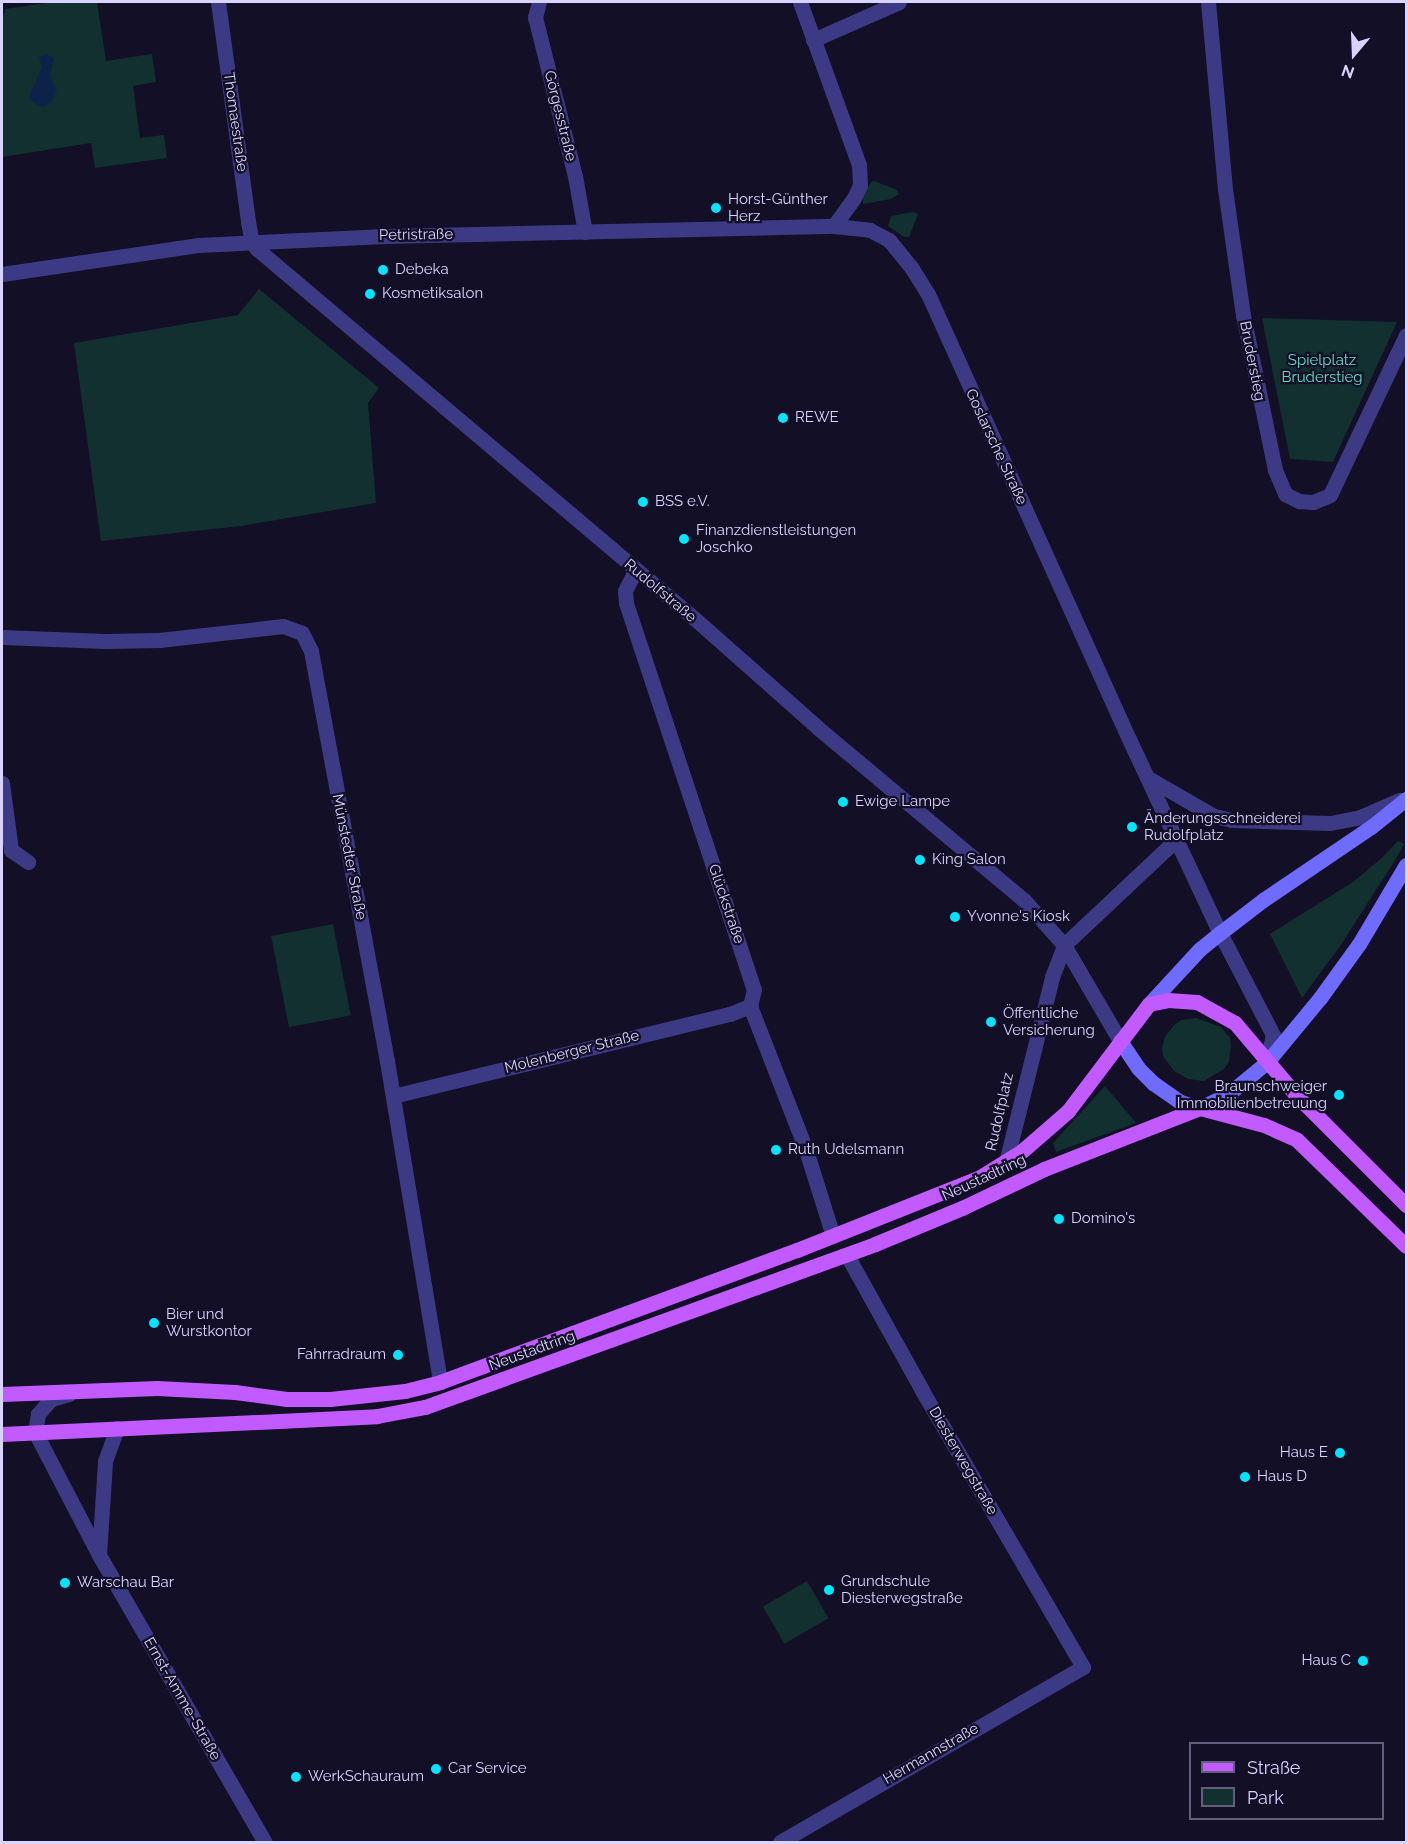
<!DOCTYPE html>
<html>
<head>
<meta charset="utf-8">
<style>
	body { margin:0 }
	#map { position:relative; width:1408px; height:1844px; overflow:hidden; background:#130f26; font-family:Raleway,sans-serif }
	div>[style] { position:absolute }
	.green>* { inset:0; background:#12302f; transform-origin:0 0 }
	.water>* { inset:0; background:#0c2248 }
	.minor>* { height:15px; margin:-7.5px; padding:0 7.5px; transform-origin:7.5px; border-radius:7.5px; background:#3d3a85 }
	.secondary>* { height:15px; margin:-7.5px; padding:0 7.5px; transform-origin:7.5px; border-radius:7.5px; background:#6f6bff }
	.primary>* { height:15px; margin:-7.5px; padding:0 7.5px; transform-origin:7.5px; border-radius:7.5px; background:#c25bff }
	.dots>* { width:16px; height:16px; translate:-50% -50%; box-sizing:border-box; border:3px solid #130f26; border-radius:50% }
	span { translate:-50% -50%; white-space:nowrap; text-align:center; line-height:1.15; -webkit-text-stroke:4.5px #130f26; paint-order:stroke }
	.street-label { font-size:15px; color:#d9d4ff }
	.poi-label { font-size:15px; color:#d9d4ff }
	.left { translate:0 -50%; text-align:left }
	.right { translate:-100% -50%; text-align:right }
	.park-label { font-size:15px; color:#5fe0c0 }
	.frame { position:absolute; inset:0; border:3px solid #d9d4ff; pointer-events:none }
	.legend { position:absolute; left:1189px; top:1742px; width:195px; height:78px; box-sizing:border-box; background:#130f26; border:2px solid #625e7d; margin:0; padding:8px 10px; list-style:none; font-size:18px; color:#d9d4ff }
	.legend li { display:flex; align-items:center; gap:12px; height:30px }
	.legend b { width:30px; border:2px solid #625e7d }
	.north { position:absolute; left:1324px; top:24px; width:60px; height:60px; -webkit-text-stroke:4px #130f26; paint-order:stroke; rotate:199deg; font-size:16px; font-weight:700; line-height:24px; text-align:center; color:#d9d4ff }
	.north::after { content:''; display:block; margin:auto; width:21px; height:27px; background:#d9d4ff; clip-path:polygon(50% 0,100% 100%,50% 72%,0 100%) }
</style>
</head>
<body>
<div id="map">
	<div class="green">
		<div style="clip-path:polygon(53px 2px,97px 2px,106px 61px,152px 54px,156px 82px,133px 86px,140px 138px,164px 135px,167px 158px,95px 168px,91px 143px,2px 157px,2px 21px,5px 9px)"></div>
		<div style="clip-path:polygon(874px 181px,897px 190px,899px 194px,891px 199px,863px 204px,863px 196px,871px 182px)"></div>
		<div style="clip-path:polygon(913px 212px,918px 214px,909px 237px,904px 237px,888px 226px,891px 216px)"></div>
		<div style="clip-path:polygon(259px 289px,379px 388px,368px 403px,376px 503px,241px 526px,101px 541px,74px 343px,238px 315px)"></div>
		<div style="clip-path:polygon(1262px 318px,1397px 322px,1333px 462px,1290px 459px)"></div>
		<div style="clip-path:polygon(1398px 841px,1404px 844px,1394px 862px,1340px 946px,1302px 998px,1270px 934px,1353px 882px,1383px 857px)"></div>
		<div style="left:333px;top:924px;width:93px;height:63px;rotate:79deg"></div>
		<div style="clip-path:polygon(1196px 1018px,1221px 1027px,1230px 1038px,1231px 1046px,1229px 1062px,1224px 1069px,1204px 1081px,1188px 1079px,1174px 1071px,1163px 1056px,1162px 1048px,1165px 1037px,1174px 1025px,1181px 1020px)"></div>
		<div style="clip-path:polygon(1105px 1086px,1136px 1123px,1056px 1152px,1053px 1143px)"></div>
		<div style="left:807px;top:1581px;width:43px;height:51px;rotate:60deg"></div>
	</div>
	<div class="water">
		<div style="clip-path:polygon(46px 54px,54px 58px,50px 75px,57px 91px,50px 104px,43px 107px,35px 104px,29px 97px,42px 67px,39px 57px)"></div>
	</div>
	<div class="minor">
		<div style="left:218px;top:2px;width:222px;rotate:82.2deg"></div>
		<div style="left:248px;top:222px;width:20px;rotate:79deg"></div>
		<div style="left:252px;top:242px;width:9px;rotate:54deg"></div>
		<div style="left:257px;top:249px;width:573px;rotate:40.19deg"></div>
		<div style="left:695px;top:619px;width:164px;rotate:41.5deg"></div>
		<div style="left:818px;top:728px;width:268px;rotate:39.9deg"></div>
		<div style="left:1024px;top:900px;width:60px;rotate:48.4deg"></div>
		<div style="left:1064px;top:945px;width:111px;rotate:59.7deg"></div>
		<div style="left:539px;top:2px;width:16px;rotate:105deg"></div>
		<div style="left:535px;top:17px;width:164px;rotate:75.9deg"></div>
		<div style="left:575px;top:176px;width:57px;rotate:79.9deg"></div>
		<div style="left:800px;top:2px;width:173px;rotate:70.1deg"></div>
		<div style="left:859px;top:165px;width:20px;rotate:87deg"></div>
		<div style="left:860px;top:185px;width:14px;rotate:115deg"></div>
		<div style="left:854px;top:198px;width:34px;rotate:126deg"></div>
		<div style="left:1208px;top:2px;width:188px;rotate:84.8deg"></div>
		<div style="left:1225px;top:189px;width:127px;rotate:81.9deg"></div>
		<div style="left:1243px;top:315px;width:158px;rotate:78.3deg"></div>
		<div style="left:1275px;top:470px;width:26px;rotate:67deg"></div>
		<div style="left:1285px;top:494px;width:16px;rotate:27deg"></div>
		<div style="left:1299px;top:501px;width:14px;rotate:4deg"></div>
		<div style="left:1313px;top:502px;width:18px;rotate:-22deg"></div>
		<div style="left:1330px;top:495px;width:177px;rotate:-64.6deg"></div>
		<div style="left:813px;top:40px;width:94px;rotate:-23.8deg"></div>
		<div style="left:2px;top:274px;width:199px;rotate:-8.4deg"></div>
		<div style="left:199px;top:245px;width:186px;rotate:-2.8deg"></div>
		<div style="left:385px;top:236px;width:449px;rotate:-1.3deg"></div>
		<div style="left:834px;top:226px;width:36px;rotate:6deg"></div>
		<div style="left:870px;top:230px;width:21px;rotate:28deg"></div>
		<div style="left:889px;top:240px;width:35px;rotate:51deg"></div>
		<div style="left:911px;top:267px;width:32px;rotate:58deg"></div>
		<div style="left:928px;top:294px;width:488px;rotate:65.7deg"></div>
		<div style="left:1129px;top:739px;width:214px;rotate:64.9deg"></div>
		<div style="left:1220px;top:933px;width:115px;rotate:62.5deg"></div>
		<div style="left:1273px;top:1035px;width:28px;rotate:103deg"></div>
		<div style="left:635px;top:571px;width:22px;rotate:117deg"></div>
		<div style="left:625px;top:591px;width:12px;rotate:85deg"></div>
		<div style="left:626px;top:603px;width:407px;rotate:71.7deg"></div>
		<div style="left:754px;top:989px;width:17px;rotate:103deg"></div>
		<div style="left:750px;top:1006px;width:155px;rotate:68.7deg"></div>
		<div style="left:806px;top:1150px;width:90px;rotate:72.6deg"></div>
		<div style="left:2px;top:637px;width:103px;rotate:2.2deg"></div>
		<div style="left:105px;top:641px;width:54px;rotate:-1.1deg"></div>
		<div style="left:159px;top:640px;width:125px;rotate:-6.4deg"></div>
		<div style="left:283px;top:626px;width:20px;rotate:20deg"></div>
		<div style="left:302px;top:633px;width:20px;rotate:63deg"></div>
		<div style="left:311px;top:651px;width:417px;rotate:79.5deg"></div>
		<div style="left:387px;top:1061px;width:325px;rotate:80.6deg"></div>
		<div style="left:1148px;top:778px;width:76px;rotate:29.9deg"></div>
		<div style="left:1214px;top:816px;width:18px;rotate:13deg"></div>
		<div style="left:1232px;top:820px;width:98px;rotate:1.8deg"></div>
		<div style="left:1330px;top:823px;width:31px;rotate:-11deg"></div>
		<div style="left:1360px;top:817px;width:43px;rotate:-23.6deg"></div>
		<div style="left:2px;top:783px;width:68px;rotate:82.3deg"></div>
		<div style="left:11px;top:850px;width:21px;rotate:35deg"></div>
		<div style="left:393px;top:1096px;width:347px;rotate:-13.7deg"></div>
		<div style="left:730px;top:1014px;width:22px;rotate:-22deg"></div>
		<div style="left:1006px;top:1162px;width:191px;rotate:-76deg"></div>
		<div style="left:1052px;top:977px;width:34px;rotate:-69deg"></div>
		<div style="left:1064px;top:945px;width:154px;rotate:-43.2deg"></div>
		<div style="left:69px;top:1394px;width:19px;rotate:164deg"></div>
		<div style="left:51px;top:1399px;width:20px;rotate:131deg"></div>
		<div style="left:38px;top:1414px;width:18px;rotate:99deg"></div>
		<div style="left:35px;top:1432px;width:139px;rotate:62.5deg"></div>
		<div style="left:99px;top:1555px;width:332px;rotate:60deg"></div>
		<div style="left:99px;top:1555px;width:94px;rotate:-86.3deg"></div>
		<div style="left:105px;top:1461px;width:35px;rotate:-70deg"></div>
		<div style="left:780px;top:1842px;width:350px;rotate:-30deg"></div>
		<div style="left:1083px;top:1667px;width:320px;rotate:-120.2deg"></div>
		<div style="left:922px;top:1390px;width:154px;rotate:-119.1deg"></div>
	</div>
	<div class="secondary">
		<div style="left:1149px;top:1004px;width:75px;rotate:-47.2deg"></div>
		<div style="left:1200px;top:949px;width:26px;rotate:-39deg"></div>
		<div style="left:1220px;top:933px;width:54px;rotate:-37.5deg"></div>
		<div style="left:1263px;top:900px;width:130px;rotate:-34.1deg"></div>
		<div style="left:1371px;top:827px;width:45px;rotate:-38.7deg"></div>
		<div style="left:1120px;top:1041px;width:32px;rotate:56deg"></div>
		<div style="left:1138px;top:1068px;width:21px;rotate:45deg"></div>
		<div style="left:1153px;top:1083px;width:33px;rotate:35deg"></div>
		<div style="left:1180px;top:1102px;width:21px;rotate:17deg"></div>
		<div style="left:1200px;top:1108px;width:30px;rotate:-26deg"></div>
		<div style="left:1227px;top:1095px;width:52px;rotate:-39.5deg"></div>
		<div style="left:1267px;top:1062px;width:83px;rotate:-50.4deg"></div>
		<div style="left:1320px;top:998px;width:67px;rotate:-54.2deg"></div>
		<div style="left:1359px;top:944px;width:92px;rotate:-59.3deg"></div>
	</div>
	<div class="primary">
		<div style="left:2px;top:1394px;width:155px;rotate:-2.2deg"></div>
		<div style="left:157px;top:1388px;width:78px;rotate:2.9deg"></div>
		<div style="left:235px;top:1392px;width:52px;rotate:7.7deg"></div>
		<div style="left:287px;top:1399px;width:43px"></div>
		<div style="left:330px;top:1399px;width:75px;rotate:-6.1deg"></div>
		<div style="left:405px;top:1391px;width:36px;rotate:-14deg"></div>
		<div style="left:440px;top:1382px;width:381px;rotate:-20.3deg"></div>
		<div style="left:797px;top:1250px;width:197px;rotate:-21.7deg"></div>
		<div style="left:980px;top:1177px;width:49px;rotate:-31.8deg"></div>
		<div style="left:1022px;top:1151px;width:61px;rotate:-41deg"></div>
		<div style="left:1068px;top:1111px;width:134px;rotate:-52.9deg"></div>
		<div style="left:1149px;top:1004px;width:19px;rotate:-12deg"></div>
		<div style="left:1168px;top:1000px;width:29px;rotate:4deg"></div>
		<div style="left:1197px;top:1002px;width:43px;rotate:28.9deg"></div>
		<div style="left:1235px;top:1023px;width:94px;rotate:49.7deg"></div>
		<div style="left:1296px;top:1095px;width:156px;rotate:45deg"></div>
		<div style="left:2px;top:1434px;width:375px;rotate:-2.7deg"></div>
		<div style="left:377px;top:1416px;width:49px;rotate:-10.6deg"></div>
		<div style="left:425px;top:1407px;width:479px;rotate:-19.9deg"></div>
		<div style="left:875px;top:1244px;width:94px;rotate:-22.5deg"></div>
		<div style="left:962px;top:1208px;width:91px;rotate:-25.4deg"></div>
		<div style="left:1044px;top:1169px;width:168px;rotate:-21.4deg"></div>
		<div style="left:1200px;top:1108px;width:66px;rotate:14.9deg"></div>
		<div style="left:1264px;top:1125px;width:36px;rotate:24deg"></div>
		<div style="left:1297px;top:1140px;width:152px;rotate:44.2deg"></div>
	</div>
	<div class="dots">
		<div style="left:716px;top:208px;background:#00e5ff"></div>
		<div style="left:383px;top:270px;background:#00e5ff"></div>
		<div style="left:370px;top:294px;background:#00e5ff"></div>
		<div style="left:783px;top:418px;background:#00e5ff"></div>
		<div style="left:643px;top:502px;background:#00e5ff"></div>
		<div style="left:684px;top:539px;background:#00e5ff"></div>
		<div style="left:843px;top:802px;background:#00e5ff"></div>
		<div style="left:1132px;top:827px;background:#00e5ff"></div>
		<div style="left:920px;top:860px;background:#00e5ff"></div>
		<div style="left:955px;top:917px;background:#00e5ff"></div>
		<div style="left:991px;top:1022px;background:#00e5ff"></div>
		<div style="left:1339px;top:1095px;background:#00e5ff"></div>
		<div style="left:776px;top:1150px;background:#00e5ff"></div>
		<div style="left:1059px;top:1219px;background:#00e5ff"></div>
		<div style="left:154px;top:1323px;background:#00e5ff"></div>
		<div style="left:398px;top:1355px;background:#00e5ff"></div>
		<div style="left:1340px;top:1453px;background:#00e5ff"></div>
		<div style="left:1245px;top:1477px;background:#00e5ff"></div>
		<div style="left:65px;top:1583px;background:#00e5ff"></div>
		<div style="left:829px;top:1590px;background:#00e5ff"></div>
		<div style="left:1363px;top:1661px;background:#00e5ff"></div>
		<div style="left:436px;top:1769px;background:#00e5ff"></div>
		<div style="left:296px;top:1777px;background:#00e5ff"></div>
	</div>
	<div class="street-label">
		<span style="left:560px;top:116px;rotate:76deg">Görgesstraße</span>
		<span style="left:235px;top:122px;rotate:82deg">Thomaestraße</span>
		<span style="left:416px;top:235px;rotate:-1deg">Petristraße</span>
		<span style="left:1252px;top:361px;rotate:79deg">Bruderstieg</span>
		<span style="left:996px;top:447px;rotate:65deg">Goslarsche Straße</span>
		<span style="left:660px;top:591px;rotate:40deg">Rudolfstraße</span>
		<span style="left:349px;top:857px;rotate:79deg">Münstedter Straße</span>
		<span style="left:726px;top:904px;rotate:71deg">Glückstraße</span>
		<span style="left:572px;top:1052px;rotate:-14deg">Molenberger Straße</span>
		<span style="left:1000px;top:1112px;rotate:-77deg">Rudolfplatz</span>
		<span style="left:984px;top:1178px;rotate:-25deg">Neustadtring</span>
		<span style="left:532px;top:1351px;rotate:-20deg">Neustadtring</span>
		<span style="left:963px;top:1461px;rotate:60deg">Diesterwegstraße</span>
		<span style="left:182px;top:1699px;rotate:60deg">Ernst-Amme-Straße</span>
		<span style="left:931px;top:1754px;rotate:-30deg">Hermannstraße</span>
	</div>
	<div class="poi-label">
		<span class="left" style="left:728px;top:208px">Horst-Günther<br>Herz</span>
		<span class="left" style="left:395px;top:270px">Debeka</span>
		<span class="left" style="left:382px;top:294px">Kosmetiksalon</span>
		<span class="left" style="left:795px;top:418px">REWE</span>
		<span class="left" style="left:655px;top:502px">BSS e.V.</span>
		<span class="left" style="left:696px;top:539px">Finanzdienstleistungen<br>Joschko</span>
		<span class="left" style="left:855px;top:802px">Ewige Lampe</span>
		<span class="left" style="left:1144px;top:827px">Änderungsschneiderei<br>Rudolfplatz</span>
		<span class="left" style="left:932px;top:860px">King Salon</span>
		<span class="left" style="left:967px;top:917px">Yvonne's Kiosk</span>
		<span class="left" style="left:1003px;top:1022px">Öffentliche<br>Versicherung</span>
		<span class="right" style="left:1327px;top:1095px">Braunschweiger<br>Immobilienbetreuung</span>
		<span class="left" style="left:788px;top:1150px">Ruth Udelsmann</span>
		<span class="left" style="left:1071px;top:1219px">Domino's</span>
		<span class="left" style="left:166px;top:1323px">Bier und<br>Wurstkontor</span>
		<span class="right" style="left:386px;top:1355px">Fahrradraum</span>
		<span class="right" style="left:1328px;top:1453px">Haus E</span>
		<span class="left" style="left:1257px;top:1477px">Haus D</span>
		<span class="left" style="left:841px;top:1590px">Grundschule<br>Diesterwegstraße</span>
		<span class="left" style="left:77px;top:1583px">Warschau Bar</span>
		<span class="right" style="left:1351px;top:1661px">Haus C</span>
		<span class="left" style="left:448px;top:1769px">Car Service</span>
		<span class="left" style="left:308px;top:1777px">WerkSchauraum</span>
	</div>
	<div class="park-label">
		<span style="left:1322px;top:369px">Spielplatz<br>Bruderstieg</span>
	</div>
	<div class="frame"></div>
	<ul class="legend">
	<li><b style="height:8px;background:#c25bff"></b>Straße</li>
	<li><b style="height:16px;background:#12302f"></b>Park</li>
	</ul>
	<div class="north">N</div>
</div>
</body>
</html>
